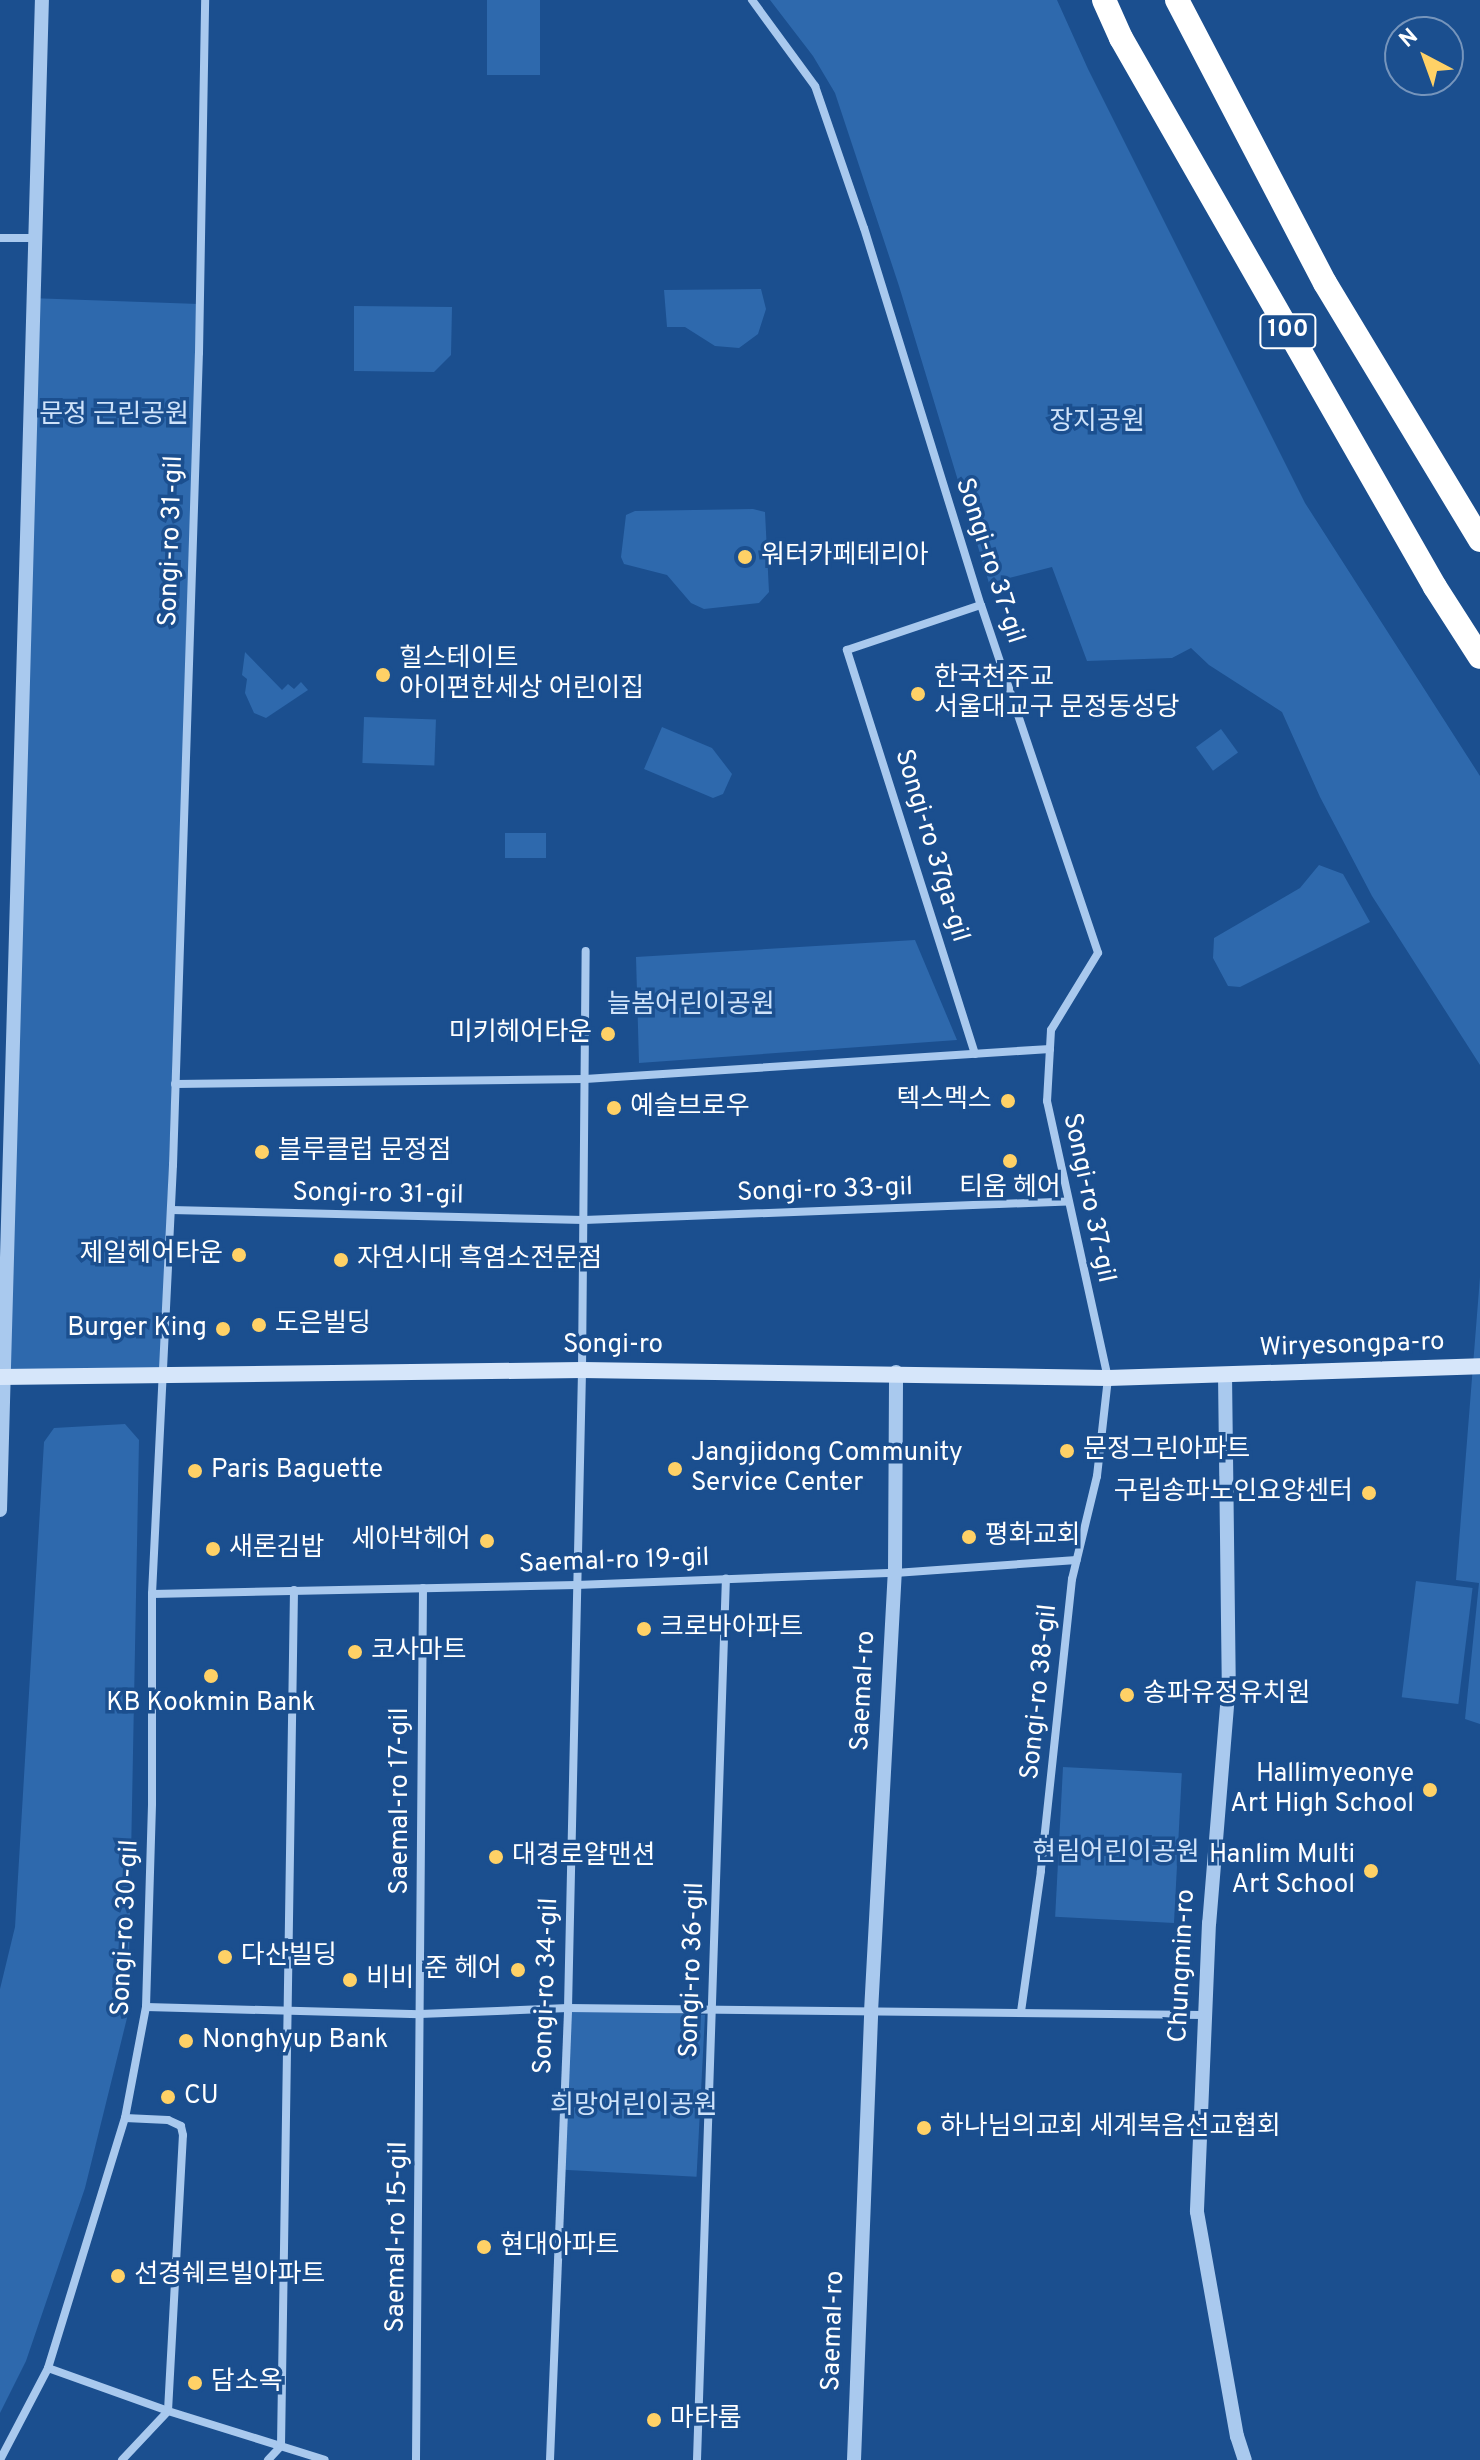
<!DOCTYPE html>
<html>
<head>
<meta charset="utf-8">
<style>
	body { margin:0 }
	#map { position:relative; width:1480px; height:2460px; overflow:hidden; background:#1b4f8f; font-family:Overpass,"Noto Sans KR",sans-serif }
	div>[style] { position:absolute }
	.green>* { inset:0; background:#2e69ad; transform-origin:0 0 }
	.minor>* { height:8px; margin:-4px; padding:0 4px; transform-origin:4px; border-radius:4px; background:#a9c9ee }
	.tertiary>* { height:14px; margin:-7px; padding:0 7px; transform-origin:7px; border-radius:7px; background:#a9c9ee }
	.secondary>* { height:16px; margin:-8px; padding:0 8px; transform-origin:8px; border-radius:8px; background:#d6e6fa }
	.motorway>* { height:24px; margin:-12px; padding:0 12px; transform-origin:12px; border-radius:12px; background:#fff }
	.dots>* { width:22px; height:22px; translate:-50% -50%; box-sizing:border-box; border:4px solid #1b4f8f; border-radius:50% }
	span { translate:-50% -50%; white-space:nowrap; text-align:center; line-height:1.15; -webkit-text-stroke:7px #1b4f8f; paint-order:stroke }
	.shield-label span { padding:2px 6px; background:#1b4f8f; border:2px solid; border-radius:6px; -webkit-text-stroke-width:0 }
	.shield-label { font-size:24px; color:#fff; font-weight:700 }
	.park-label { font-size:26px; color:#cfe3fa }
	.street-label { font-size:26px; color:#fff }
	.poi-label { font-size:26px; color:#fff }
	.left { translate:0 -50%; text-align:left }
	.right { translate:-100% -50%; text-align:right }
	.north { position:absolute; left:1384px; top:16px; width:80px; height:80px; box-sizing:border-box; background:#1b4f8f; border:2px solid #7695bc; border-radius:50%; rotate:319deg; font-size:22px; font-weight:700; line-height:32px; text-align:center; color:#fff }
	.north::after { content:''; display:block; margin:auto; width:28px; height:36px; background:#ffd166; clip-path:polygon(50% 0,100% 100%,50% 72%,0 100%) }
</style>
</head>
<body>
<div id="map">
	<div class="green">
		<div style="left:487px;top:0;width:53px;height:75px"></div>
		<div style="clip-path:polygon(770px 0,1057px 0,1088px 69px,1305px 503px,1480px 776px,1480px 1065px,1372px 896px,1320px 797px,1282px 712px,1209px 665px,1191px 648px,1172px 658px,1087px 661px,1052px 567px,989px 583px,899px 286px,835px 93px,813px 56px)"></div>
		<div style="clip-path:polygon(761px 289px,766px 309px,758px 334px,739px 348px,715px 346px,685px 327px,667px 327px,664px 290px)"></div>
		<div style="left:199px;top:304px;width:1071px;height:163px;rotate:92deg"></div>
		<div style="clip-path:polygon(354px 306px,452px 307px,451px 355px,434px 372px,354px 371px)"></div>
		<div style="clip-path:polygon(753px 509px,765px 512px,769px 592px,759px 603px,704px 609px,691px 603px,667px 575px,624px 564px,621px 557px,626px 515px,635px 511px)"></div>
		<div style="clip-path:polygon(245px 652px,282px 690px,288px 684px,294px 689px,301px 682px,308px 690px,266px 718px,254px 713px,245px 693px,247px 679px,242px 675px)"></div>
		<div style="left:364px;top:717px;width:72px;height:46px;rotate:2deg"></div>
		<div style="clip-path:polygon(662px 727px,712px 748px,732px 774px,723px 794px,713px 798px,644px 769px)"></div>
		<div style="left:1221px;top:729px;width:29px;height:31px;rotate:54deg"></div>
		<div style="left:505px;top:833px;width:41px;height:25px"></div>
		<div style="clip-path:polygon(1319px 865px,1343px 874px,1370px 922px,1240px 987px,1228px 986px,1213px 958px,1214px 938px,1300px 888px)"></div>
		<div style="clip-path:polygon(915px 940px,957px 1040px,639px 1063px,636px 957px)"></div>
		<div style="clip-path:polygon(1480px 1277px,1480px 1724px,1465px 1719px,1479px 1583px,1456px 1580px)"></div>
		<div style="clip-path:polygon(125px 1424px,139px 1440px,128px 2014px,85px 2188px,26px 2361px,0 2413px,0 1989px,15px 1927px,44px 1442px,54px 1428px)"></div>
		<div style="left:1416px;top:1581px;width:57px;height:117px;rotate:7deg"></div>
		<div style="left:1063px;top:1767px;width:119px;height:150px;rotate:3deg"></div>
		<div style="left:705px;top:2015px;width:162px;height:134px;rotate:93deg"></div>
	</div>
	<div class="minor">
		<div style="left:752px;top:0;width:107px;rotate:53.8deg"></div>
		<div style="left:815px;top:86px;width:150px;rotate:71deg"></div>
		<div style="left:864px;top:228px;width:395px;rotate:72.8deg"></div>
		<div style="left:981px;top:605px;width:367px;rotate:71.4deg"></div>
		<div style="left:1098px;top:953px;width:90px;rotate:121.4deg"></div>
		<div style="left:1051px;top:1030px;width:71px;rotate:93.2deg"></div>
		<div style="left:1047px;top:1101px;width:284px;rotate:77.6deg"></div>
		<div style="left:1108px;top:1378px;width:99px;rotate:96.4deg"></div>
		<div style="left:1097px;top:1476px;width:106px;rotate:103.6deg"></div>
		<div style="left:1072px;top:1579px;width:294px;rotate:96.1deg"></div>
		<div style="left:1041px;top:1871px;width:142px;rotate:98.1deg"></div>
		<div style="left:0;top:238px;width:35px"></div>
		<div style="left:975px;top:1054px;width:424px;rotate:-107.6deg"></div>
		<div style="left:847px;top:650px;width:141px;rotate:-18.6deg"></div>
		<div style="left:175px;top:1084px;width:410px;rotate:-0.7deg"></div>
		<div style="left:585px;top:1079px;width:466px;rotate:-3.7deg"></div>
		<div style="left:171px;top:1210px;width:413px;rotate:1.4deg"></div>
		<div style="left:584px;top:1220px;width:484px;rotate:-2.2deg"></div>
		<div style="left:152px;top:1594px;width:424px;rotate:-1.2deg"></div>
		<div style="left:576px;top:1585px;width:319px;rotate:-2.2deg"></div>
		<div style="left:895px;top:1573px;width:182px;rotate:-4.1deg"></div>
		<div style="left:146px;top:2007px;width:274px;rotate:1.5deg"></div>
		<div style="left:420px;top:2014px;width:148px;rotate:-2.3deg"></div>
		<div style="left:568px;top:2008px;width:636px;rotate:0.63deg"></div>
		<div style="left:48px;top:2368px;width:127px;rotate:19.7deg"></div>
		<div style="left:168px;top:2411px;width:164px;rotate:17.3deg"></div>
		<div style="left:0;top:2460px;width:104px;rotate:-62.4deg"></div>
		<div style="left:48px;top:2368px;width:262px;rotate:-72.9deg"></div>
		<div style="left:125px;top:2118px;width:113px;rotate:-79.3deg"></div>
		<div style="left:146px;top:2007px;width:204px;rotate:-88.3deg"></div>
		<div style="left:152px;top:1803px;width:209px;rotate:-90deg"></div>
		<div style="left:152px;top:1594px;width:430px;rotate:-87.2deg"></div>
		<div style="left:173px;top:1165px;width:812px;rotate:-88.17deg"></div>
		<div style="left:199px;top:353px;width:353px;rotate:-89deg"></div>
		<div style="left:122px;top:2460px;width:67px;rotate:-46.8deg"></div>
		<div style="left:168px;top:2411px;width:276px;rotate:-86.9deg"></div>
		<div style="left:183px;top:2135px;width:9px;rotate:-103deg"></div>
		<div style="left:181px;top:2126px;width:14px;rotate:-155deg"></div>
		<div style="left:168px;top:2120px;width:43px;rotate:-177.3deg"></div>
		<div style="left:268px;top:2460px;width:19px;rotate:-47deg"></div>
		<div style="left:281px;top:2446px;width:856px;rotate:-89.13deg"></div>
		<div style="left:416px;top:2460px;width:872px;rotate:-89.54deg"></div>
		<div style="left:550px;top:2460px;width:452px;rotate:-87.7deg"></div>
		<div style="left:568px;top:2008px;width:638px;rotate:-88.74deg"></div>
		<div style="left:582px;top:1370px;width:419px;rotate:-89.5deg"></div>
		<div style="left:697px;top:2460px;width:882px;rotate:-88.12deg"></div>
	</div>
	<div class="tertiary">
		<div style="left:1225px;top:1374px;width:308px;rotate:89.3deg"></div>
		<div style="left:1229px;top:1682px;width:242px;rotate:94.7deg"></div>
		<div style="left:1209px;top:1923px;width:289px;rotate:92.4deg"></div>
		<div style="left:1197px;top:2212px;width:228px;rotate:79.9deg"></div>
		<div style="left:1237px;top:2436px;width:25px;rotate:72deg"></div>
		<div style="left:0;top:1510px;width:1511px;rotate:-88.41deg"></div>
		<div style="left:854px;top:2460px;width:448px;rotate:-87.8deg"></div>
		<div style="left:871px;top:2012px;width:440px;rotate:-86.9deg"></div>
		<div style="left:895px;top:1573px;width:201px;rotate:-89.7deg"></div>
	</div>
	<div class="secondary">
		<div style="left:0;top:1377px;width:582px;rotate:-0.69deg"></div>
		<div style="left:582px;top:1370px;width:526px;rotate:0.87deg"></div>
		<div style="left:1108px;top:1378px;width:372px;rotate:-1.8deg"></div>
	</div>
	<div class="motorway">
		<div style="left:1104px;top:0;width:42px;rotate:65.9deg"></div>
		<div style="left:1121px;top:38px;width:632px;rotate:60.23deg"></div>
		<div style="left:1435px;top:587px;width:83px;rotate:57.3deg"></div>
		<div style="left:1177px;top:0;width:319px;rotate:62.4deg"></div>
		<div style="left:1325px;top:283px;width:300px;rotate:58.9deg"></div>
	</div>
	<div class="dots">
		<div style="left:745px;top:557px;background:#ffd166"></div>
		<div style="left:383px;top:675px;background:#ffd166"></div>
		<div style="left:918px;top:694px;background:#ffd166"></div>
		<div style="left:608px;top:1034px;background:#ffd166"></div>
		<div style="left:1008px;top:1101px;background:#ffd166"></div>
		<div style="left:614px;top:1108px;background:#ffd166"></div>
		<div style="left:262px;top:1152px;background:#ffd166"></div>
		<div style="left:1010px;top:1161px;background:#ffd166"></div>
		<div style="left:239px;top:1255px;background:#ffd166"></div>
		<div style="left:341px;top:1260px;background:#ffd166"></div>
		<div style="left:259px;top:1325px;background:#ffd166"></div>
		<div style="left:223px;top:1329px;background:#ffd166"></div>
		<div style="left:1067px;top:1451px;background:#ffd166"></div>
		<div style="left:675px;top:1469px;background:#ffd166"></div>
		<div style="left:195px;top:1471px;background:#ffd166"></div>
		<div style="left:1369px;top:1493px;background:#ffd166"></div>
		<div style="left:969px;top:1537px;background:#ffd166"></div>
		<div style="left:487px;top:1541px;background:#ffd166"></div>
		<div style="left:213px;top:1549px;background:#ffd166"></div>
		<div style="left:644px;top:1629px;background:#ffd166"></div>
		<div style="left:355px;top:1652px;background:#ffd166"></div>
		<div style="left:211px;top:1676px;background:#ffd166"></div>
		<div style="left:1127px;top:1695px;background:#ffd166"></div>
		<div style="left:1430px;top:1790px;background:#ffd166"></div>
		<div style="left:496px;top:1857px;background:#ffd166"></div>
		<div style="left:1371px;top:1871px;background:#ffd166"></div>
		<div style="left:225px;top:1957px;background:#ffd166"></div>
		<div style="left:518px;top:1970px;background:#ffd166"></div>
		<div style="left:350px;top:1980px;background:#ffd166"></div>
		<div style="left:186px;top:2041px;background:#ffd166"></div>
		<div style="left:168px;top:2097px;background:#ffd166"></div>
		<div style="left:924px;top:2128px;background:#ffd166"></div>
		<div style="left:484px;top:2247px;background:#ffd166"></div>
		<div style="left:118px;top:2276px;background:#ffd166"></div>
		<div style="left:195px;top:2383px;background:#ffd166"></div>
		<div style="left:654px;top:2420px;background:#ffd166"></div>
	</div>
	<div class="shield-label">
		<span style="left:1288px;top:331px">100</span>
	</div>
	<div class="park-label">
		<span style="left:114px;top:416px">문정 근린공원</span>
		<span style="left:1097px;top:423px">장지공원</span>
		<span style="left:691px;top:1006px">늘봄어린이공원</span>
		<span style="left:1116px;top:1854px">현림어린이공원</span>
		<span style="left:634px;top:2107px">희망어린이공원</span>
	</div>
	<div class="street-label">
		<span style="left:172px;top:541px;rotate:-88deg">Songi-ro 31-gil</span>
		<span style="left:989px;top:561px;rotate:72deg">Songi-ro 37-gil</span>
		<span style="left:931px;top:846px;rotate:73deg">Songi-ro 37ga-gil</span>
		<span style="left:825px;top:1191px;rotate:-2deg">Songi-ro 33-gil</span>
		<span style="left:378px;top:1195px;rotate:1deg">Songi-ro 31-gil</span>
		<span style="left:1088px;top:1198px;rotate:78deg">Songi-ro 37-gil</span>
		<span style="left:613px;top:1346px">Songi-ro</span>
		<span style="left:1352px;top:1346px;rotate:-2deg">Wiryesongpa-ro</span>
		<span style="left:614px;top:1562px;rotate:-2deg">Saemal-ro 19-gil</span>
		<span style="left:864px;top:1691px;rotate:-87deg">Saemal-ro</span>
		<span style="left:1040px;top:1692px;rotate:-84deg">Songi-ro 38-gil</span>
		<span style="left:401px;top:1801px;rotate:-90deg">Saemal-ro 17-gil</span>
		<span style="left:126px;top:1928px;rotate:-87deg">Songi-ro 30-gil</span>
		<span style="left:1183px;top:1966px;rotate:-87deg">Chungmin-ro</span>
		<span style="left:693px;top:1970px;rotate:-88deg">Songi-ro 36-gil</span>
		<span style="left:547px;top:1986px;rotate:-88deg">Songi-ro 34-gil</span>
		<span style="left:398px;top:2237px;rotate:-89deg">Saemal-ro 15-gil</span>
		<span style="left:834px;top:2331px;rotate:-88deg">Saemal-ro</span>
	</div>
	<div class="poi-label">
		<span class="left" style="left:761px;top:557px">워터카페테리아</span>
		<span class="left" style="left:399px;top:675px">힐스테이트<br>아이편한세상 어린이집</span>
		<span class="left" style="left:934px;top:694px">한국천주교<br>서울대교구 문정동성당</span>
		<span class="right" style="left:592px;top:1034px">미키헤어타운</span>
		<span class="right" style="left:992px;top:1101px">텍스멕스</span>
		<span class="left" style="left:630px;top:1108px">예슬브로우</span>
		<span class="left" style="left:278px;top:1152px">블루클럽 문정점</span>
		<span style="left:1010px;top:1189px">티움 헤어</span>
		<span class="right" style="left:223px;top:1255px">제일헤어타운</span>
		<span class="left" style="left:357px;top:1260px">자연시대 흑염소전문점</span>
		<span class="left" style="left:275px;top:1325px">도은빌딩</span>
		<span class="right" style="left:207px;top:1329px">Burger King</span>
		<span class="left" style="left:1083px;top:1451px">문정그린아파트</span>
		<span class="left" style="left:691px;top:1469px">Jangjidong Community<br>Service Center</span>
		<span class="left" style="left:211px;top:1471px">Paris Baguette</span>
		<span class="right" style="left:1353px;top:1493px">구립송파노인요양센터</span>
		<span class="left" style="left:985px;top:1537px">평화교회</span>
		<span class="right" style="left:471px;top:1541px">세아박헤어</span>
		<span class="left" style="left:229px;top:1549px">새론김밥</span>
		<span class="left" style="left:660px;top:1629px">크로바아파트</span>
		<span class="left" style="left:371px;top:1652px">코사마트</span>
		<span class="left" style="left:1143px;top:1695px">송파유정유치원</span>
		<span style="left:211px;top:1704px">KB Kookmin Bank</span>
		<span class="right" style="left:1414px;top:1790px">Hallimyeonye<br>Art High School</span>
		<span class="right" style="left:1355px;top:1871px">Hanlim Multi<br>Art School</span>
		<span class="left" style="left:512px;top:1857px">대경로얄맨션</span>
		<span class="left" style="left:241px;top:1957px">다산빌딩</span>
		<span class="right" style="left:502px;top:1970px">준 헤어</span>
		<span class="left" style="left:366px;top:1980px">비비</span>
		<span class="left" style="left:202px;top:2041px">Nonghyup Bank</span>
		<span class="left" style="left:184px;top:2097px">CU</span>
		<span class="left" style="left:940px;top:2128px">하나님의교회 세계복음선교협회</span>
		<span class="left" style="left:500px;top:2247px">현대아파트</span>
		<span class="left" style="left:134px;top:2276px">선경쉐르빌아파트</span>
		<span class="left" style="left:211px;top:2383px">담소옥</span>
		<span class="left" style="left:670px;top:2420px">마타룸</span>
	</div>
	<div class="north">N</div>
</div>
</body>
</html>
